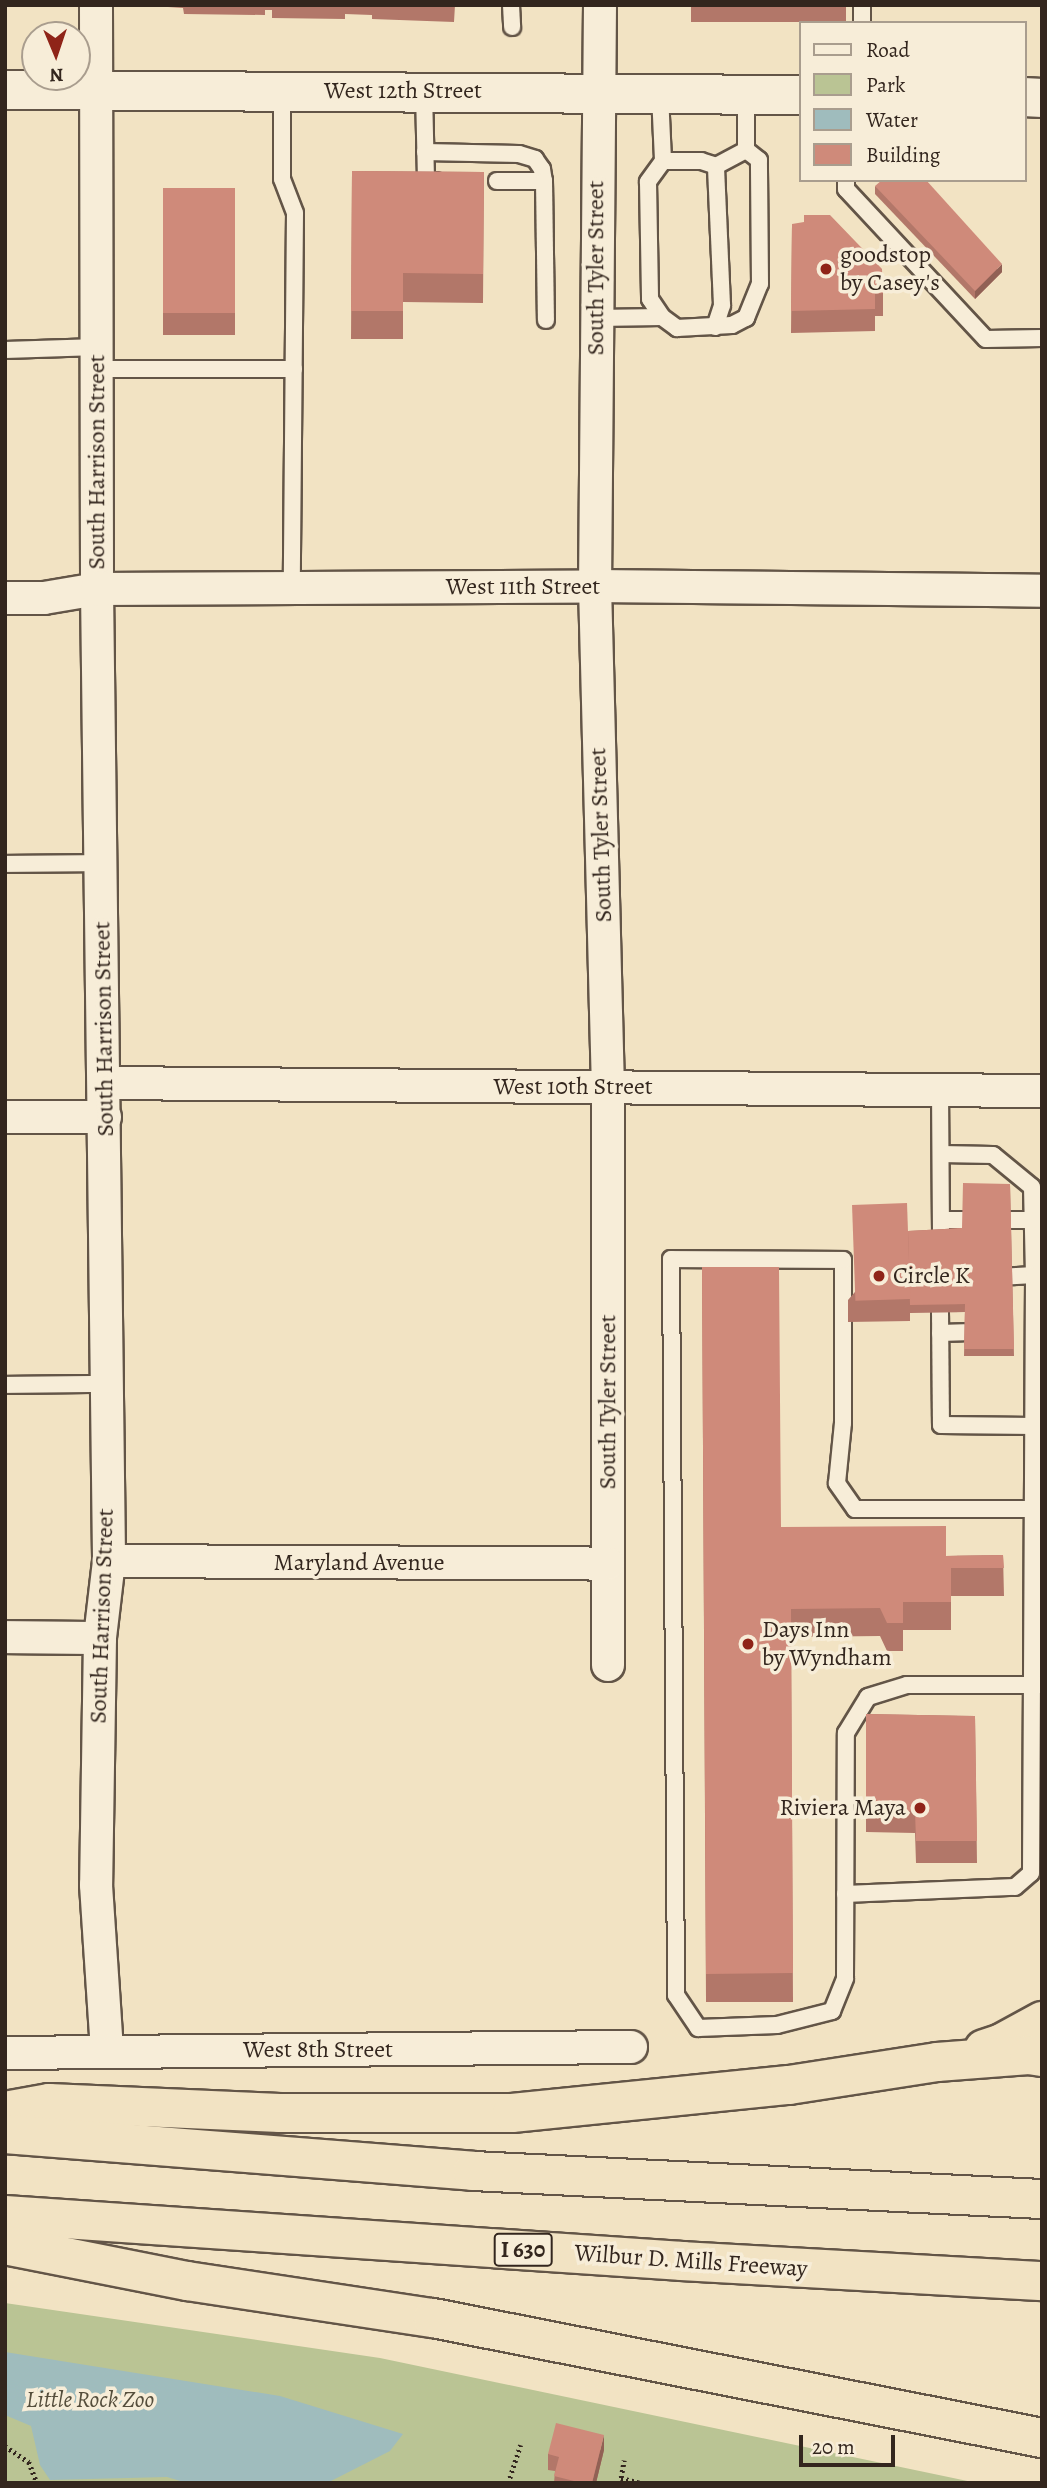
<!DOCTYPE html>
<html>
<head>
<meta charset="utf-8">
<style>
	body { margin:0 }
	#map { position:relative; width:1047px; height:2488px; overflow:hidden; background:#f2e3c3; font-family:Alegreya,serif }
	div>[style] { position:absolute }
	.green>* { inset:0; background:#bac494 }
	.water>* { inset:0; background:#9fbcbd }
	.path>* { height:4.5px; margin-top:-2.25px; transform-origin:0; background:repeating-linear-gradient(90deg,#33261e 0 2px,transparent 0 5.5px) }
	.roads { filter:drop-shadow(2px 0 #635547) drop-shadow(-2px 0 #635547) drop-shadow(0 2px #635547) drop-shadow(0 -2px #635547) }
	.service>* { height:16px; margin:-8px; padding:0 8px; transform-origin:8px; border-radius:8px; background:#f7edd8 }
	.minor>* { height:32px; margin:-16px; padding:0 16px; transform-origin:16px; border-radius:16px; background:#f7edd8 }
	.secondary>* { height:38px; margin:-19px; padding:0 19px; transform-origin:19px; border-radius:19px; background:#f7edd8 }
	.motorway>* { height:38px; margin:-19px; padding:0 19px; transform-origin:19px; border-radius:19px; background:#f2e3c3 }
	.wall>* { inset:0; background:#b27769; transform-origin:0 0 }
	.shaded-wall>* { inset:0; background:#916155 }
	.building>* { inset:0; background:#cf8a7a; transform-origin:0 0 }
	.dots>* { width:19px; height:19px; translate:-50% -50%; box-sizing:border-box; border:4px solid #f7edd8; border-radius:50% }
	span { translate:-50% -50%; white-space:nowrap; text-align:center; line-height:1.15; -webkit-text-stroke:7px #f7edd8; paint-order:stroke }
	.shield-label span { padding:2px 5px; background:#f7edd8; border:2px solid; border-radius:5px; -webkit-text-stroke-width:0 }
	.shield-label { font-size:23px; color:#33261e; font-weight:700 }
	.street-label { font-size:24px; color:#33261e }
	.poi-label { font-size:24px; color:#33261e }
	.left { translate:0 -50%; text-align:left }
	.right { translate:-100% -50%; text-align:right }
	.park-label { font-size:24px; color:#554e3c; font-style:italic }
	.frame { position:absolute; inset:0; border:7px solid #33261e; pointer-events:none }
	.legend { position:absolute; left:799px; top:21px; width:228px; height:161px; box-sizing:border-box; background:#f7edd8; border:2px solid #a99d8e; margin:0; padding:9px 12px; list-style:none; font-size:21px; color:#33261e }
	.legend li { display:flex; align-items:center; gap:14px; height:35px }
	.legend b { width:35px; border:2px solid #a99d8e }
	.north { position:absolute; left:21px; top:21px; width:70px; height:70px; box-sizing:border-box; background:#f7edd8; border:2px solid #a99d8e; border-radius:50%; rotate:178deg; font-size:19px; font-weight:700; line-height:28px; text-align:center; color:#33261e }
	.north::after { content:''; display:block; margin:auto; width:24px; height:32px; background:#8f2418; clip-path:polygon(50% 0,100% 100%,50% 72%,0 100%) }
	.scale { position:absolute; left:799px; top:2435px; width:96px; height:32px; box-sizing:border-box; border:4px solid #33261e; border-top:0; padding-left:9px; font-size:21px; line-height:24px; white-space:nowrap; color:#33261e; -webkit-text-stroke:5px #f7edd8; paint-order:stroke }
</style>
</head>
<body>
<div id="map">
	<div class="green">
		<div style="clip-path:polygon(5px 2303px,380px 2358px,977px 2483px,5px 2483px)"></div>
	</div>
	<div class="water">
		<div style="clip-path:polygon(5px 2352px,280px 2396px,403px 2434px,390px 2451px,327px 2483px,187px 2483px,167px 2477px,50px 2480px,40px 2465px,31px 2426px,5px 2415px)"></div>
	</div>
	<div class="path">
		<div style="left:5px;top:2446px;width:29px;rotate:34deg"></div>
		<div style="left:29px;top:2462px;width:22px;rotate:69deg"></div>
		<div style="left:621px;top:2478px;width:21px;rotate:14deg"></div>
		<div style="left:508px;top:2483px;width:40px;rotate:-72deg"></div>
		<div style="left:620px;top:2483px;width:23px;rotate:-80deg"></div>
	</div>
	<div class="roads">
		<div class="service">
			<div style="left:511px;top:5px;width:22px;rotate:87deg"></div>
			<div style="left:862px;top:5px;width:18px;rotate:90deg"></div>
			<div style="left:282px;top:90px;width:89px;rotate:90deg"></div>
			<div style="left:282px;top:179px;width:36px;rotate:69deg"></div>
			<div style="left:295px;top:213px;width:375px;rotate:90.5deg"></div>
			<div style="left:424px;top:91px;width:90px;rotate:88.7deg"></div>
			<div style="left:426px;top:181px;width:10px"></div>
			<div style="left:660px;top:94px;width:67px;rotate:87.4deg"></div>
			<div style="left:663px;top:161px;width:26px;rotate:126deg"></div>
			<div style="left:648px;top:182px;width:117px;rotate:89deg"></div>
			<div style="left:650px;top:299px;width:22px;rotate:56deg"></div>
			<div style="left:662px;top:317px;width:19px;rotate:36deg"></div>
			<div style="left:677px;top:328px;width:55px;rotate:-3.1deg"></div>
			<div style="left:732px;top:325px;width:16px;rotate:-27deg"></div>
			<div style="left:746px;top:318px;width:37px;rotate:-68deg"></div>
			<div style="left:760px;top:284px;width:124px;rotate:-90.5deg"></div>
			<div style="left:759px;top:160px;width:16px;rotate:-142deg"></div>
			<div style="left:746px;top:94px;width:56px;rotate:90deg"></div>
			<div style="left:425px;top:152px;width:94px;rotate:1.2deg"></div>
			<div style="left:519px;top:154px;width:17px;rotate:17deg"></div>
			<div style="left:535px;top:159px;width:12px;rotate:55deg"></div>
			<div style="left:542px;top:169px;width:12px;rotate:81deg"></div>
			<div style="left:663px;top:161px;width:38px"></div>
			<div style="left:701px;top:161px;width:16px;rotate:18deg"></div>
			<div style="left:716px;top:166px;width:34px;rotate:-28deg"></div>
			<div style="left:846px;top:180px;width:9px;rotate:90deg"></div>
			<div style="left:846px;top:189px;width:205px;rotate:47deg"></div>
			<div style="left:986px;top:339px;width:56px;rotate:-1deg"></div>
			<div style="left:497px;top:181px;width:47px"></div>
			<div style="left:544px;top:181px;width:139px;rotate:89.2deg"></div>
			<div style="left:596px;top:318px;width:66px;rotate:-0.9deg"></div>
			<div style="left:715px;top:327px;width:23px;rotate:-72deg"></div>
			<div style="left:722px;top:305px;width:139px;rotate:-92.5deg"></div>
			<div style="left:5px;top:350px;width:93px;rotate:-1.8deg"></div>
			<div style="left:98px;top:369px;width:196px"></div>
			<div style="left:5px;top:864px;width:97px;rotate:-0.6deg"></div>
			<div style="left:940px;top:1089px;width:148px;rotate:89.6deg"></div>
			<div style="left:941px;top:1154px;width:52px;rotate:1.1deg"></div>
			<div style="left:993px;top:1155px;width:50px;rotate:39.4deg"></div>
			<div style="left:1032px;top:1187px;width:88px;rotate:88.7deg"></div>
			<div style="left:1034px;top:1275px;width:22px;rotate:177deg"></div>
			<div style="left:941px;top:1220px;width:22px"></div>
			<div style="left:1011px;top:1220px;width:21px"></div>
			<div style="left:940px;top:1312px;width:113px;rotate:89.5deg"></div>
			<div style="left:941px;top:1425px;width:94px;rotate:0.6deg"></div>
			<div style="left:940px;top:1333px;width:24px;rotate:-2deg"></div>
			<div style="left:5px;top:1385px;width:100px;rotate:-0.6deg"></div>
			<div style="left:1042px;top:1509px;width:187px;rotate:180deg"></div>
			<div style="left:855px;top:1509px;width:32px;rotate:-125deg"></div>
			<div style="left:837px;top:1483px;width:60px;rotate:-84.3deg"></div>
			<div style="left:843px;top:1423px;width:163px;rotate:-90deg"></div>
			<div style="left:843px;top:1260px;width:172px;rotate:-179.7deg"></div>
			<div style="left:671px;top:1259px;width:736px;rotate:89.61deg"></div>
			<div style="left:676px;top:1995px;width:40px;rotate:56deg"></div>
			<div style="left:698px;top:2028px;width:79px;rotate:-2.2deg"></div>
			<div style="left:777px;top:2025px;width:57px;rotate:-14.3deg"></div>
			<div style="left:832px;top:2011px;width:35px;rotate:-68deg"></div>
			<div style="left:845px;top:1978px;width:245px;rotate:-89.8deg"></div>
			<div style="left:846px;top:1733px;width:42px;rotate:-58.6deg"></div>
			<div style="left:868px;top:1697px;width:41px;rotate:-17.1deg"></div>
			<div style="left:907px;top:1685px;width:135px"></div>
			<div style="left:845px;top:1894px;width:170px;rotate:-2.4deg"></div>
			<div style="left:1015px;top:1887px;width:21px;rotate:-41deg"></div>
			<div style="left:1031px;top:1873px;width:598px;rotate:-89.71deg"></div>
			<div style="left:1034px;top:1275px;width:8px"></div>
		</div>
		<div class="minor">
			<div style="left:96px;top:5px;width:584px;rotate:89.9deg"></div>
			<div style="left:97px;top:589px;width:972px;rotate:89.29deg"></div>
			<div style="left:109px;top:1561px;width:78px;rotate:96.7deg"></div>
			<div style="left:100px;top:1638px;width:247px;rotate:90.9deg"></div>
			<div style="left:96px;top:1885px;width:166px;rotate:86.2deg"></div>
			<div style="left:600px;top:5px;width:581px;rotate:90.49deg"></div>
			<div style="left:595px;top:586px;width:502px;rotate:88.52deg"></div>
			<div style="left:608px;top:1088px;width:577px;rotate:90deg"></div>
			<div style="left:5px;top:598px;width:39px"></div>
			<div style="left:44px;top:598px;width:54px;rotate:-9.6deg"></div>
			<div style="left:97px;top:589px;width:498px;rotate:-0.3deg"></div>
			<div style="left:595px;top:586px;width:447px;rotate:0.6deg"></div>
			<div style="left:104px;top:1083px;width:938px;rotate:0.49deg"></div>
			<div style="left:5px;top:1117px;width:100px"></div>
			<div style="left:109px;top:1561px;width:499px;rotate:0.3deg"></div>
			<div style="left:5px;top:1637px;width:95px;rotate:0.6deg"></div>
			<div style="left:5px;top:2053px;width:626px;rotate:-0.55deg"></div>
		</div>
		<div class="secondary">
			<div style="left:5px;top:90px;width:795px;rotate:0.36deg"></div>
			<div style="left:1024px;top:97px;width:18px;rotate:3deg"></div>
		</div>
		<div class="motorway">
			<div style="left:984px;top:2049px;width:19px;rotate:-18deg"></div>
			<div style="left:1002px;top:2043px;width:46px;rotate:-28.8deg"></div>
			<div style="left:5px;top:2111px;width:45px;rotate:-10.3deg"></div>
			<div style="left:49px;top:2103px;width:231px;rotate:2.5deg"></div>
			<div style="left:280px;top:2113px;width:232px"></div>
			<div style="left:512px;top:2113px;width:278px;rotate:-5.8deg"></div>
			<div style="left:789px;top:2085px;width:150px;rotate:-8.8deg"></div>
			<div style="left:937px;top:2062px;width:92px;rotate:-4.4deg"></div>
			<div style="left:1029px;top:2055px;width:13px;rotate:9deg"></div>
			<div style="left:5px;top:2134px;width:469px;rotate:4.5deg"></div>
			<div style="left:473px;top:2171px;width:570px;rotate:2.82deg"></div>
			<div style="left:5px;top:2215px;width:679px;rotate:3.89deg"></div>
			<div style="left:682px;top:2261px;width:361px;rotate:3.2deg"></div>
			<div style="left:5px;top:2245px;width:186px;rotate:11.2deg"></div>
			<div style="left:187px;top:2281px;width:249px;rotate:8.6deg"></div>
			<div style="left:433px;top:2318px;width:621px;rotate:11.15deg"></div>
		</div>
	</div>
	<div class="wall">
		<div style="clip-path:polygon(138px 5px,455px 5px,454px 22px,372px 19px,372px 15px,345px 14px,345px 19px,272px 18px,272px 10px,265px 10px,265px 15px,184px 14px,183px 8px)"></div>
		<div style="left:691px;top:5px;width:155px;height:17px"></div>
		<div style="clip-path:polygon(352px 171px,484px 172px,483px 303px,403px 302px,403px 339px,351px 339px)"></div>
		<div style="clip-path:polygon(875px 186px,1002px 272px,975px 299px,875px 194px)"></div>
		<div style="left:235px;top:188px;width:147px;height:72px;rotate:90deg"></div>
		<div style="clip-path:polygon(792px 224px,883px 293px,883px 316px,875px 316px,875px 331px,791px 333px)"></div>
		<div style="clip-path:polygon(1010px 1184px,1014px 1356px,964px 1356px,965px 1312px,910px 1313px,910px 1321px,848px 1322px,848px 1300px,908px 1231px,962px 1228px)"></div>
		<div style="clip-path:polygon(702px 1267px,781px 1527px,946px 1556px,1003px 1555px,1004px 1596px,951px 1596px,951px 1630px,903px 1630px,903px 1651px,887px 1651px,880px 1636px,791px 1637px,793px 2002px,706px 2002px)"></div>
		<div style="clip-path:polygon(866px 1714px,975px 1716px,977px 1863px,916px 1863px,915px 1833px,866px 1832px)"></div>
		<div style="clip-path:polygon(604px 2450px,596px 2483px,554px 2483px,555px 2471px,548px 2470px,548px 2454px)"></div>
	</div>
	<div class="shaded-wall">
		<div style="clip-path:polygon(1002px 264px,1002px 272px,975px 299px,975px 291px)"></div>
		<div style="clip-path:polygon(604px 2435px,604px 2450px,596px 2483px,592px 2483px)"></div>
	</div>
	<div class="building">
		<div style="clip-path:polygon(352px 171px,484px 172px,483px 274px,403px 273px,403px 311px,351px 311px)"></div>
		<div style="clip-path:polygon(882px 180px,926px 180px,1002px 264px,975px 291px,875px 186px)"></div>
		<div style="left:235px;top:188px;width:125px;height:72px;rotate:90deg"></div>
		<div style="clip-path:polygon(804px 215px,830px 215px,882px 269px,883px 293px,875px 294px,875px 309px,791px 311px,792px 224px,804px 222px)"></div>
		<div style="clip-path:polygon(963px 1183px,1010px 1184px,1014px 1349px,964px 1349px,965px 1304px,910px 1305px,908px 1231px,962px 1228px)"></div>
		<div style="left:907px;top:1203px;width:96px;height:55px;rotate:88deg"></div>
		<div style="clip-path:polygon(702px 1267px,779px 1267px,781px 1527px,946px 1526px,946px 1556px,1003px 1555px,1004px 1568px,951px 1568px,951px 1602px,903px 1602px,903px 1623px,887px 1623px,880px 1608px,791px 1609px,793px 1973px,706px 1974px)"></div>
		<div style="clip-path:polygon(866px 1714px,975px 1716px,977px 1841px,916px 1841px,915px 1811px,866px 1810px)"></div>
		<div style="clip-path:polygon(556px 2423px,604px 2435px,592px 2483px,582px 2483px,554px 2476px,559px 2457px,548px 2454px)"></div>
	</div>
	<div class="dots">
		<div style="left:826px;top:269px;background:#8f2418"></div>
		<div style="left:879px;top:1276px;background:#8f2418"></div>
		<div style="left:748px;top:1644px;background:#8f2418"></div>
		<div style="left:920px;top:1808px;background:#8f2418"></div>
	</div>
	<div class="shield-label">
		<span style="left:523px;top:2250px">I 630</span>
	</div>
	<div class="street-label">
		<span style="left:403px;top:91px">West 12th Street</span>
		<span style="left:596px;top:268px;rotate:-90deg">South Tyler Street</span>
		<span style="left:97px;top:462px;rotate:-90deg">South Harrison Street</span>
		<span style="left:523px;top:587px">West 11th Street</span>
		<span style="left:601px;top:835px;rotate:-92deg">South Tyler Street</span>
		<span style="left:104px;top:1029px;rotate:-91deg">South Harrison Street</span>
		<span style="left:573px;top:1087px">West 10th Street</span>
		<span style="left:608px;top:1402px;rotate:-90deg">South Tyler Street</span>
		<span style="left:359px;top:1563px">Maryland Avenue</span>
		<span style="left:102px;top:1616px;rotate:-88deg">South Harrison Street</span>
		<span style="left:318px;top:2050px">West 8th Street</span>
		<span style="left:691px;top:2261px;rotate:4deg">Wilbur D. Mills Freeway</span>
	</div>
	<div class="poi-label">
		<span class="left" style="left:840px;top:269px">goodstop<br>by Casey's</span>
		<span class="left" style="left:893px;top:1276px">Circle K</span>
		<span class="left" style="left:762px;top:1644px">Days Inn<br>by Wyndham</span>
		<span class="right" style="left:906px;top:1808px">Riviera Maya</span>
	</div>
	<div class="park-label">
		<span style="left:90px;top:2400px">Little Rock Zoo</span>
	</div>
	<div class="frame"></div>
	<ul class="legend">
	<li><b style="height:9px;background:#f7edd8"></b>Road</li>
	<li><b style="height:19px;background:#bac494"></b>Park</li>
	<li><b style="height:19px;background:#9fbcbd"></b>Water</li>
	<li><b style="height:19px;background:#cf8a7a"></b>Building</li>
	</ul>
	<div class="north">N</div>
	<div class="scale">20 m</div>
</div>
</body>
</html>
